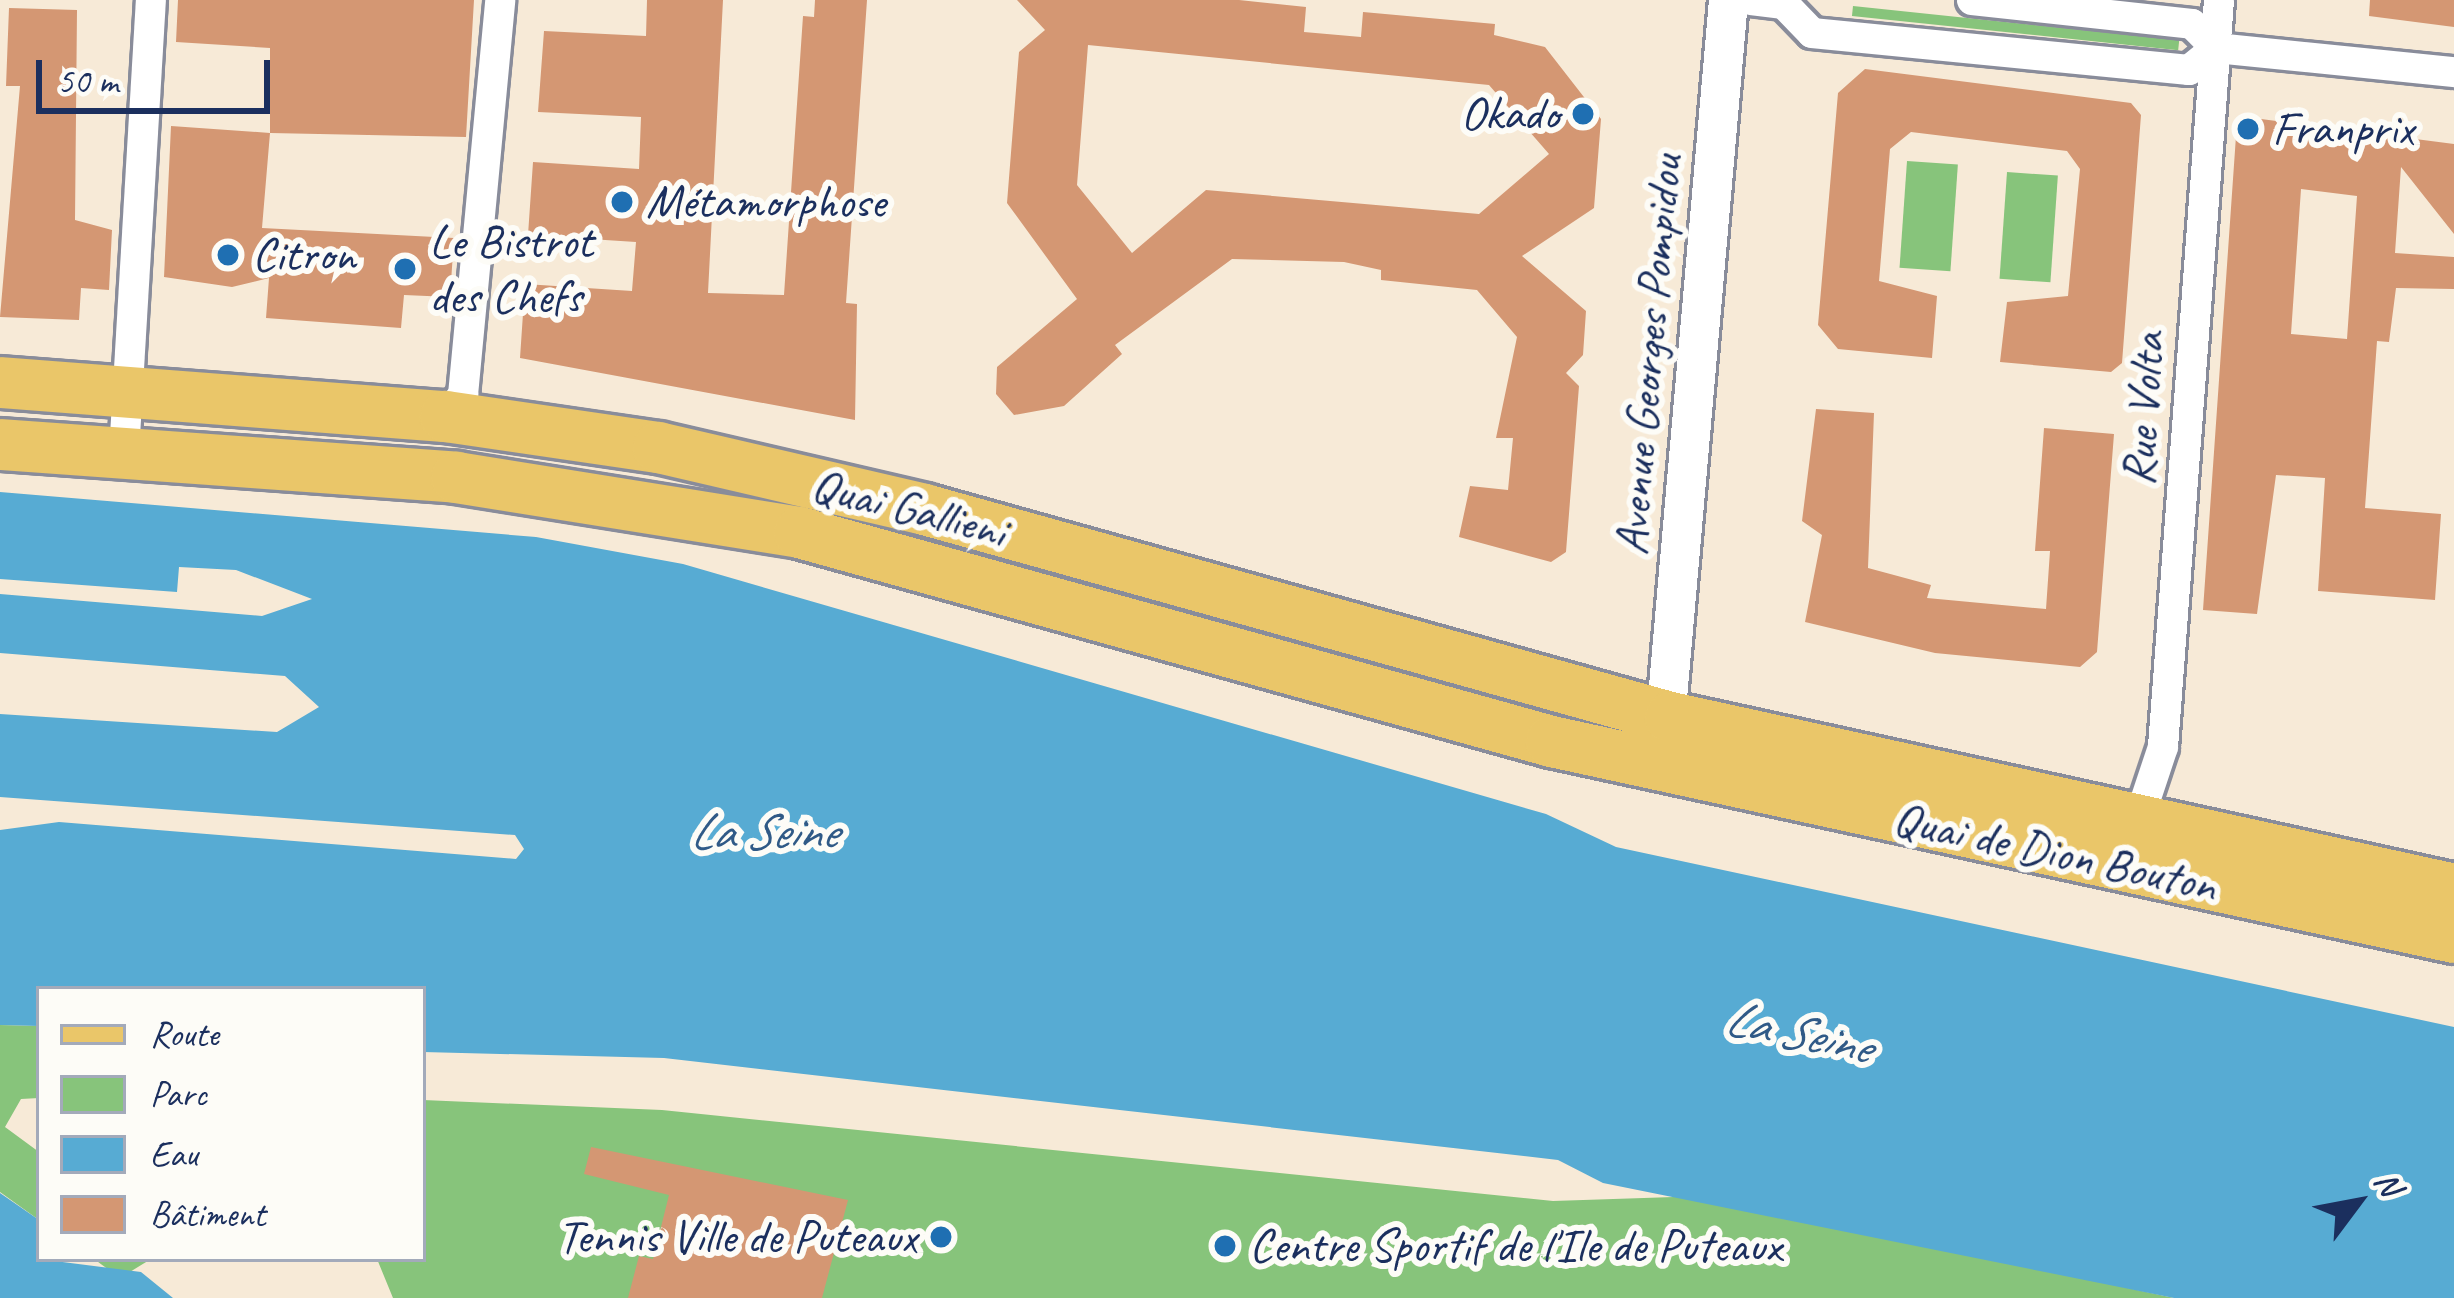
<!DOCTYPE html>
<html>
<head>
<meta charset="utf-8">
<style>
	body { margin:0 }
	#map { position:relative; width:2454px; height:1298px; overflow:hidden; background:#f7ead7; font-family:Caveat,sans-serif }
	div>[style] { position:absolute }
	.green>* { inset:0; background:#87c47b; transform-origin:0 0 }
	.water>* { inset:0; background:#57abd3 }
	.building>* { inset:0; background:#d49773 }
	.roads { filter:drop-shadow(3px 0 #898c9a) drop-shadow(-3px 0 #898c9a) drop-shadow(0 3px #898c9a) drop-shadow(0 -3px #898c9a) }
	.minor>* { height:30px; margin:-15px; padding:0 15px; transform-origin:15px; border-radius:15px; background:#fff }
	.tertiary>* { height:39px; margin:-19.5px; padding:0 19.5px; transform-origin:19.5px; border-radius:19.5px; background:#fff }
	.primary>* { height:51px; margin:-25.5px; padding:0 25.5px; transform-origin:25.5px; border-radius:25.5px; background:#eac669 }
	.dots>* { width:33px; height:33px; translate:-50% -50%; box-sizing:border-box; border:6px solid #fdfcf7; border-radius:50% }
	span { translate:-50% -50%; white-space:nowrap; text-align:center; line-height:1.15; -webkit-text-stroke:12px #fdfcf7; paint-order:stroke }
	.poi-label { font-size:48px; color:#1b2f5e }
	.right { translate:-100% -50%; text-align:right }
	.left { translate:0 -50%; text-align:left }
	.street-label { font-size:48px; color:#1b2f5e }
	.water-label { font-size:51px; color:#305a87; font-style:italic }
	.legend { position:absolute; left:36px; top:986px; width:390px; height:276px; box-sizing:border-box; background:#fdfcf7; border:3px solid #a3aaba; margin:0; padding:15px 21px; list-style:none; font-size:36px; color:#1b2f5e }
	.legend li { display:flex; align-items:center; gap:24px; height:60px }
	.legend b { width:60px; border:3px solid #a3aaba }
	.north { position:absolute; left:2298px; top:1142px; width:120px; height:120px; -webkit-text-stroke:9px #fdfcf7; paint-order:stroke; rotate:58deg; font-size:33px; font-weight:700; line-height:48px; text-align:center; color:#1b2f5e }
	.north::after { content:''; display:block; margin:auto; width:42px; height:54px; background:#1b2f5e; clip-path:polygon(50% 0,100% 100%,50% 72%,0 100%) }
	.scale { position:absolute; left:36px; top:60px; width:234px; height:54px; box-sizing:border-box; border:6px solid #1b2f5e; border-top:0; padding-left:15px; font-size:36px; line-height:42px; white-space:nowrap; color:#1b2f5e; -webkit-text-stroke:9px #fdfcf7; paint-order:stroke }
</style>
</head>
<body>
<div id="map">
	<div class="green">
		<div style="left:1853px;top:6px;width:328px;height:10px;rotate:6deg"></div>
		<div style="left:1907px;top:161px;width:51px;height:107px;rotate:4deg"></div>
		<div style="left:2007px;top:172px;width:51px;height:107px;rotate:4deg"></div>
		<div style="clip-path:polygon(0 1025px,39px 1026px,39px 1098px,21px 1099px,5px 1127px,39px 1152px,39px 1220px,0 1192px)"></div>
		<div style="clip-path:polygon(423px 1100px,662px 1110px,1553px 1201px,1704px 1196px,2174px 1298px,393px 1298px,377px 1259px,423px 1259px)"></div>
		<div style="clip-path:polygon(94px 1259px,151px 1259px,120px 1278px)"></div>
	</div>
	<div class="water">
		<div style="clip-path:polygon(0 492px,536px 537px,683px 564px,1546px 814px,1616px 847px,2454px 1027px,2454px 1298px,2174px 1298px,1603px 1183px,1558px 1160px,664px 1058px,423px 1052px,423px 989px,39px 989px,39px 1026px,0 1025px,0 830px,59px 822px,516px 859px,524px 849px,515px 835px,0 797px,0 714px,277px 732px,319px 707px,285px 676px,0 653px,0 594px,262px 616px,312px 599px,236px 570px,179px 567px,177px 592px,0 579px)"></div>
		<div style="clip-path:polygon(0 1193px,39px 1220px,39px 1259px,141px 1272px,173px 1298px,0 1298px)"></div>
	</div>
	<div class="building">
		<div style="clip-path:polygon(178px 0,474px 0,466px 137px,270px 133px,270px 48px,176px 42px)"></div>
		<div style="clip-path:polygon(647px 0,723px 0,708px 293px,784px 295px,803px 16px,814px 17px,815px 0,867px 0,846px 303px,857px 304px,855px 420px,520px 358px,525px 284px,632px 291px,636px 242px,528px 235px,533px 162px,639px 169px,641px 117px,538px 112px,544px 31px,646px 36px)"></div>
		<div style="clip-path:polygon(evenodd,1017px 0,1239px 0,1306px 7px,1304px 32px,1361px 37px,1363px 12px,1495px 24px,1494px 35px,1545px 47px,1601px 119px,1594px 208px,1522px 256px,1586px 311px,1583px 355px,1566px 373px,1579px 386px,1566px 552px,1551px 562px,1459px 537px,1470px 486px,1508px 490px,1513px 438px,1496px 438px,1517px 337px,1477px 290px,1381px 280px,1381px 270px,1344px 262px,1232px 259px,1115px 345px,1122px 354px,1064px 406px,1014px 415px,996px 394px,997px 367px,1077px 299px,1007px 203px,1019px 52px,1045px 30px,1017px 0,1088px 45px,1489px 85px,1549px 154px,1479px 214px,1206px 190px,1132px 253px,1077px 185px,1088px 45px)"></div>
		<div style="clip-path:polygon(2370px 0,2454px 0,2454px 27px,2369px 16px)"></div>
		<div style="clip-path:polygon(9px 8px,77px 10px,75px 220px,112px 230px,109px 290px,81px 288px,79px 320px,0 317px,20px 86px,6px 86px)"></div>
		<div style="clip-path:polygon(1865px 69px,2131px 103px,2141px 115px,2122px 363px,2111px 372px,2000px 362px,2007px 302px,2068px 296px,2080px 169px,2067px 151px,1911px 132px,1890px 149px,1879px 281px,1937px 296px,1932px 358px,1838px 349px,1818px 325px,1838px 93px)"></div>
		<div style="clip-path:polygon(evenodd,2261px 119px,2454px 144px,2454px 234px,2401px 167px,2395px 253px,2454px 257px,2454px 289px,2396px 288px,2389px 342px,2377px 341px,2365px 508px,2441px 514px,2435px 600px,2318px 591px,2325px 478px,2276px 475px,2257px 614px,2203px 610px,2236px 136px,2261px 119px,2301px 189px,2357px 196px,2347px 339px,2291px 334px,2301px 189px)"></div>
		<div style="clip-path:polygon(171px 126px,270px 133px,262px 228px,454px 238px,450px 297px,404px 295px,401px 328px,266px 318px,269px 278px,232px 287px,164px 277px)"></div>
		<div style="clip-path:polygon(1816px 409px,1874px 413px,1868px 568px,1931px 585px,1927px 598px,2046px 609px,2050px 551px,2035px 551px,2044px 428px,2114px 434px,2097px 652px,2080px 667px,1935px 653px,1805px 622px,1822px 535px,1802px 521px)"></div>
		<div style="clip-path:polygon(591px 1147px,848px 1200px,822px 1298px,628px 1298px,639px 1256px,653px 1259px,669px 1195px,584px 1174px)"></div>
	</div>
	<div class="roads">
		<div class="minor">
			<div style="left:1751px;top:0;width:33px;rotate:7deg"></div>
			<div style="left:1972px;top:0;width:221px;rotate:6.2deg"></div>
			<div style="left:2192px;top:24px;width:34px;rotate:45deg"></div>
			<div style="left:2216px;top:48px;width:239px;rotate:5.8deg"></div>
			<div style="left:1784px;top:4px;width:40px;rotate:46deg"></div>
			<div style="left:1812px;top:33px;width:379px;rotate:5.6deg"></div>
			<div style="left:2189px;top:70px;width:35px;rotate:-39deg"></div>
			<div style="left:445px;top:416px;width:28px;rotate:-49deg"></div>
			<div style="left:463px;top:395px;width:397px;rotate:-84.6deg"></div>
			<div style="left:124px;top:453px;width:454px;rotate:-86.6deg"></div>
			<div style="left:2139px;top:819px;width:76px;rotate:-71.6deg"></div>
			<div style="left:2163px;top:747px;width:749px;rotate:-85.71deg"></div>
		</div>
		<div class="tertiary">
			<div style="left:1663px;top:743px;width:746px;rotate:-85deg"></div>
		</div>
		<div class="primary">
			<div style="left:0;top:382px;width:446px;rotate:4.4deg"></div>
			<div style="left:445px;top:416px;width:215px;rotate:8.3deg"></div>
			<div style="left:658px;top:447px;width:273px;rotate:13.1deg"></div>
			<div style="left:924px;top:509px;width:774px;rotate:15.58deg"></div>
			<div style="left:1670px;top:717px;width:803px;rotate:12.37deg"></div>
			<div style="left:0;top:444px;width:457px;rotate:4.1deg"></div>
			<div style="left:456px;top:477px;width:347px;rotate:9.1deg"></div>
			<div style="left:799px;top:532px;width:781px;rotate:15.53deg"></div>
			<div style="left:1551px;top:741px;width:924px;rotate:12.25deg"></div>
		</div>
	</div>
	<div class="dots">
		<div style="left:1583px;top:114px;background:#1f6fb2"></div>
		<div style="left:2248px;top:129px;background:#1f6fb2"></div>
		<div style="left:622px;top:202px;background:#1f6fb2"></div>
		<div style="left:228px;top:255px;background:#1f6fb2"></div>
		<div style="left:405px;top:269px;background:#1f6fb2"></div>
		<div style="left:941px;top:1237px;background:#1f6fb2"></div>
		<div style="left:1225px;top:1246px;background:#1f6fb2"></div>
	</div>
	<div class="poi-label">
		<span class="right" style="left:1559px;top:114px">Okado</span>
		<span class="left" style="left:2272px;top:129px">Franprix</span>
		<span class="left" style="left:646px;top:202px">Métamorphose</span>
		<span class="left" style="left:429px;top:269px">Le Bistrot<br>des Chefs</span>
		<span class="left" style="left:252px;top:255px">Citron</span>
		<span class="right" style="left:917px;top:1237px">Tennis Ville de Puteaux</span>
		<span class="left" style="left:1249px;top:1246px">Centre Sportif de l'Ile de Puteaux</span>
	</div>
	<div class="street-label">
		<span style="left:1648px;top:355px;rotate:-85deg">Avenue Georges Pompidou</span>
		<span style="left:2143px;top:409px;rotate:-86deg">Rue Volta</span>
		<span style="left:909px;top:508px;rotate:14deg">Quai Gallieni</span>
		<span style="left:2055px;top:852px;rotate:12deg">Quai de Dion Bouton</span>
	</div>
	<div class="water-label">
		<span style="left:763px;top:831px">La Seine</span>
		<span style="left:1798px;top:1032px;rotate:12deg">La Seine</span>
	</div>
	<ul class="legend">
	<li><b style="height:15px;background:#eac669"></b>Route</li>
	<li><b style="height:33px;background:#87c47b"></b>Parc</li>
	<li><b style="height:33px;background:#57abd3"></b>Eau</li>
	<li><b style="height:33px;background:#d49773"></b>Bâtiment</li>
	</ul>
	<div class="north">N</div>
	<div class="scale">50 m</div>
</div>
</body>
</html>
